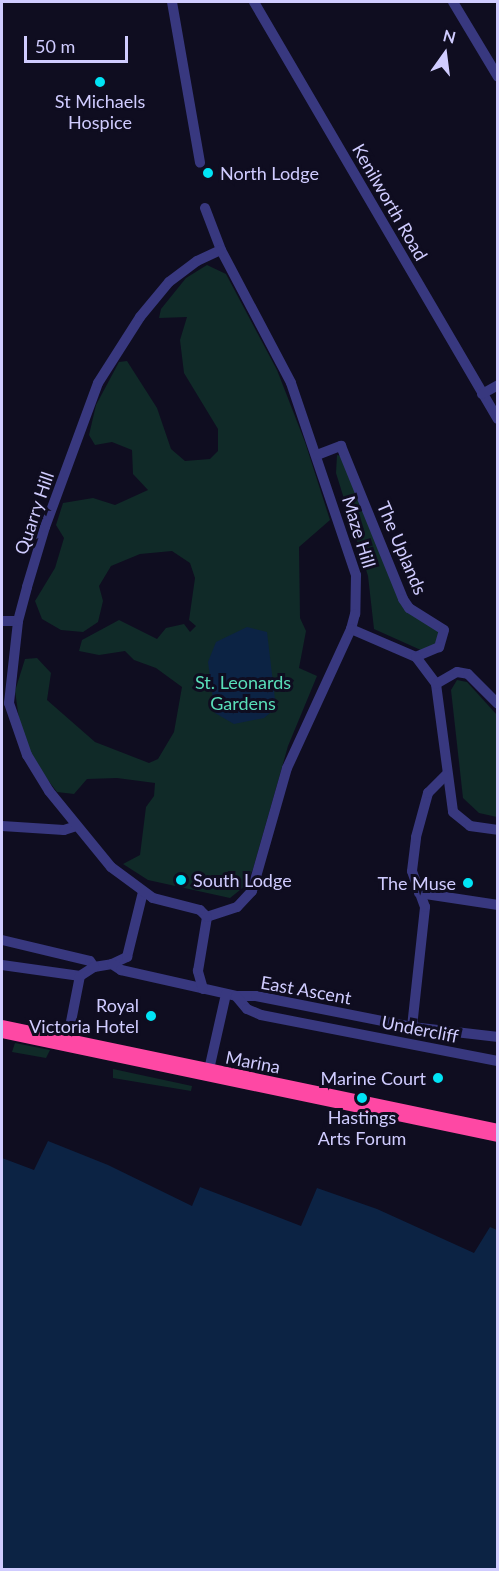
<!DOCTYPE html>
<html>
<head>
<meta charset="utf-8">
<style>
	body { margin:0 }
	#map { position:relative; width:499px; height:1571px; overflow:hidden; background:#0f0d20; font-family:Lato,sans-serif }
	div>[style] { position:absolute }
	.green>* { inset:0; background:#102a28 }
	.water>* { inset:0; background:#0c2344 }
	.street>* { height:10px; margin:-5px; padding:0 5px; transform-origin:5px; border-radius:5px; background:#38387f }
	.highway>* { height:18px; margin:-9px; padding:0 9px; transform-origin:9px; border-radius:9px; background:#fe48a4 }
	.dots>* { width:16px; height:16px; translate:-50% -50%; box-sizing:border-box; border:3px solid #0f0d20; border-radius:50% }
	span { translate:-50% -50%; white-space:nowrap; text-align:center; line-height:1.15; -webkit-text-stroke:6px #0f0d20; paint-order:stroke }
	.poi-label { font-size:18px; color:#d0ccff }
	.left { translate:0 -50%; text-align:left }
	.right { translate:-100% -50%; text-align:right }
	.street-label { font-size:18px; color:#d0ccff }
	.park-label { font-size:18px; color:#59deb8 }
	.frame { position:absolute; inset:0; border:3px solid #d0ccff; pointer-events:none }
	.north { position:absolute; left:415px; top:24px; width:60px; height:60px; -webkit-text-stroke:4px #0f0d20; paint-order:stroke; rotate:14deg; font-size:16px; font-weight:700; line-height:24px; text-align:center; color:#d0ccff }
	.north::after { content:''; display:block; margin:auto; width:21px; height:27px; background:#d0ccff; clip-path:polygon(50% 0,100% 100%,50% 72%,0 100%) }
	.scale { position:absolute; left:24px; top:36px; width:104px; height:27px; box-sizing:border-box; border:3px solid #d0ccff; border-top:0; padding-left:8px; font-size:18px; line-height:21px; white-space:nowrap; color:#d0ccff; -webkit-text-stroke:4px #0f0d20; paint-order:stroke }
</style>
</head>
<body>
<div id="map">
	<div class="green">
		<div style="clip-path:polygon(207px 265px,226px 274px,277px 370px,305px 442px,330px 520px,299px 547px,300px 618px,306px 631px,299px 668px,317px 676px,288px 746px,253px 869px,245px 886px,230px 898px,148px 880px,123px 864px,140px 855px,146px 807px,154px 796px,155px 783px,117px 778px,87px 779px,74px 794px,57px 792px,35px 763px,20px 726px,15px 691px,25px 659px,37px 658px,51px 673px,47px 700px,95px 742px,149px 763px,158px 759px,174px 732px,182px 687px,156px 668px,134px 660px,125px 651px,99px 655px,79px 651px,82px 640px,119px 620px,157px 639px,166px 628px,184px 624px,190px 632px,196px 626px,189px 620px,195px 578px,190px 563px,172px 551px,140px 554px,111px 566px,99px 586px,103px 601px,98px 622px,83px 632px,61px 630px,42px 619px,35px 601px,55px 568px,64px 538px,56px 525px,63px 503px,93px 498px,115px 505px,148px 490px,133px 474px,132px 450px,112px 442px,95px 445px,89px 435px,96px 405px,119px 362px,127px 361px,157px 408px,171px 449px,185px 461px,210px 459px,218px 451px,218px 429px,184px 373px,180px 340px,187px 317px,159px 318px,161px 309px,186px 278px)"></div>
		<div style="clip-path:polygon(337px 455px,341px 456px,401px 603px,438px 626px,439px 642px,423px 651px,374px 629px,368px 576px,336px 473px)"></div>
		<div style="clip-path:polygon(457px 680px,467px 682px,497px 715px,497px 817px,479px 813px,463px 798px,451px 690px)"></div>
		<div style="clip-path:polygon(15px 1043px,50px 1050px,46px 1058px,12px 1052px)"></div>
		<div style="clip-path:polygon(113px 1069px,192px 1086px,191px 1091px,113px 1078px)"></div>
	</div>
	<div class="water">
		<div style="clip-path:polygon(247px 627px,267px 632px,276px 708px,264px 718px,234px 724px,215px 713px,208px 662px,216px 642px)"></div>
		<div style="clip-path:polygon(48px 1141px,108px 1165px,192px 1206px,200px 1187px,301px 1226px,317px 1188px,377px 1209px,474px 1253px,490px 1227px,497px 1230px,497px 1569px,2px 1569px,2px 1158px,34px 1170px)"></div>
	</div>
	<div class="street">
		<div style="left:172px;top:2px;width:163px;rotate:80.1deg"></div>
		<div style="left:254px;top:2px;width:483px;rotate:59.7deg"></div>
		<div style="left:453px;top:2px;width:87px;rotate:59deg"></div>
		<div style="left:205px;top:208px;width:45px;rotate:69.1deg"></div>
		<div style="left:221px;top:250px;width:150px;rotate:62.2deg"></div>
		<div style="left:291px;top:383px;width:203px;rotate:71.3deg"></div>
		<div style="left:356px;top:575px;width:39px;rotate:91deg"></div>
		<div style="left:355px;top:614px;width:16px;rotate:105deg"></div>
		<div style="left:351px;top:629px;width:153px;rotate:114.7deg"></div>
		<div style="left:287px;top:768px;width:128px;rotate:105.9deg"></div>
		<div style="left:252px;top:891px;width:22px;rotate:133deg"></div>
		<div style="left:237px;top:907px;width:32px;rotate:162deg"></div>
		<div style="left:482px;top:394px;width:18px;rotate:-29deg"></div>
		<div style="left:317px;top:455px;width:26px;rotate:-21deg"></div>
		<div style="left:341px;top:446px;width:165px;rotate:67.9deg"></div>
		<div style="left:403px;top:599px;width:11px;rotate:56deg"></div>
		<div style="left:409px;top:608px;width:41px;rotate:32.2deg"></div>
		<div style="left:444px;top:630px;width:18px;rotate:106deg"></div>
		<div style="left:439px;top:647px;width:25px;rotate:157deg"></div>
		<div style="left:2px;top:621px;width:16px"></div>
		<div style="left:351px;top:629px;width:71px;rotate:23.3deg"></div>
		<div style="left:416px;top:657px;width:34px;rotate:53deg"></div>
		<div style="left:436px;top:684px;width:129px;rotate:82.4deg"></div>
		<div style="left:453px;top:812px;width:22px;rotate:39deg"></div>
		<div style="left:470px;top:826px;width:28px;rotate:8deg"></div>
		<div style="left:436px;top:684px;width:24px;rotate:-30deg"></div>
		<div style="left:457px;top:672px;width:11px;rotate:10deg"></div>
		<div style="left:468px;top:674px;width:42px;rotate:45deg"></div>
		<div style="left:2px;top:826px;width:62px;rotate:3.7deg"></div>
		<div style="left:64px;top:830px;width:13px;rotate:-18deg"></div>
		<div style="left:419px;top:893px;width:80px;rotate:8.6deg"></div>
		<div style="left:2px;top:940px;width:90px;rotate:13.4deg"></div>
		<div style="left:90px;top:961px;width:7px;rotate:56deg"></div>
		<div style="left:94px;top:967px;width:18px;rotate:-9deg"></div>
		<div style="left:112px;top:964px;width:17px;rotate:-25deg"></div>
		<div style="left:127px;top:957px;width:67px;rotate:-76.2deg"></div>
		<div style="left:112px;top:964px;width:11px;rotate:34deg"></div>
		<div style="left:121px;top:970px;width:118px;rotate:12.7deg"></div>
		<div style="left:236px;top:996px;width:20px"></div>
		<div style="left:256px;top:996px;width:159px;rotate:11.2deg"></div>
		<div style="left:412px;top:1027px;width:87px;rotate:6.6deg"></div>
		<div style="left:2px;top:965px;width:79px;rotate:8deg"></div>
		<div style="left:80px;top:976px;width:17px;rotate:-33deg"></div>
		<div style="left:203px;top:989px;width:19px;rotate:-106deg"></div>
		<div style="left:198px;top:971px;width:55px;rotate:-80.5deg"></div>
		<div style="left:207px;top:917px;width:10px;rotate:-135deg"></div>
		<div style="left:200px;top:910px;width:49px;rotate:-165.7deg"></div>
		<div style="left:153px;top:898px;width:52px;rotate:-143.6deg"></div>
		<div style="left:111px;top:867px;width:98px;rotate:-129.2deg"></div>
		<div style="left:49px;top:791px;width:42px;rotate:-121.4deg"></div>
		<div style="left:27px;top:755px;width:55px;rotate:-109.1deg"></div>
		<div style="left:9px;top:703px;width:82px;rotate:-83.7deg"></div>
		<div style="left:18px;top:621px;width:35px;rotate:-75deg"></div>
		<div style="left:27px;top:587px;width:63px;rotate:-73.3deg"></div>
		<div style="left:45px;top:527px;width:153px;rotate:-69.8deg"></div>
		<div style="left:98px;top:383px;width:78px;rotate:-57.5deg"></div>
		<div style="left:140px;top:317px;width:45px;rotate:-50.4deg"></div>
		<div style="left:169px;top:282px;width:35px;rotate:-37deg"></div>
		<div style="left:197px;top:261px;width:26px;rotate:-25deg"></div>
		<div style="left:236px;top:996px;width:17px;rotate:50deg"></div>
		<div style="left:247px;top:1009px;width:15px;rotate:23deg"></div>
		<div style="left:261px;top:1015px;width:241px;rotate:11deg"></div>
		<div style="left:412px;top:1027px;width:121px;rotate:-83.8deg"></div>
		<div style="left:425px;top:907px;width:38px;rotate:-110deg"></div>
		<div style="left:412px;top:871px;width:34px;rotate:-83deg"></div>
		<div style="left:416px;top:837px;width:46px;rotate:-74.7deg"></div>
		<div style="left:428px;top:793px;width:25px;rotate:-45deg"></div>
		<div style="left:67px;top:1042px;width:67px;rotate:-78.9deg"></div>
		<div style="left:208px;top:1074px;width:82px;rotate:-77.3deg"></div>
	</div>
	<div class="highway">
		<div style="left:2px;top:1029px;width:507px;rotate:11.84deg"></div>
	</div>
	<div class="dots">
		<div style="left:100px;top:82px;background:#01e4f5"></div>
		<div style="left:208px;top:173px;background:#01e4f5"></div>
		<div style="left:181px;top:880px;background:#01e4f5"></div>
		<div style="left:468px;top:883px;background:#01e4f5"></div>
		<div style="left:151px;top:1016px;background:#01e4f5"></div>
		<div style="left:438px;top:1078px;background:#01e4f5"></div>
		<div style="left:362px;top:1098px;background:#01e4f5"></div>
	</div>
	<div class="poi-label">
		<span style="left:100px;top:112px">St Michaels<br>Hospice</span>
		<span class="left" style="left:220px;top:173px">North Lodge</span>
		<span class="left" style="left:193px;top:880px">South Lodge</span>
		<span class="right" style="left:456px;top:883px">The Muse</span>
		<span class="right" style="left:139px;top:1016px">Royal<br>Victoria Hotel</span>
		<span class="right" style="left:426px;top:1078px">Marine Court</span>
		<span style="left:362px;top:1128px">Hastings<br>Arts Forum</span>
	</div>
	<div class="street-label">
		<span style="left:390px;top:202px;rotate:60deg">Kenilworth Road</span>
		<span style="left:34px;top:513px;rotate:-71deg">Quarry Hill</span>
		<span style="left:359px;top:532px;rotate:73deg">Maze Hill</span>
		<span style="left:402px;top:548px;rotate:67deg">The Uplands</span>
		<span style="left:306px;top:990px;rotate:10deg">East Ascent</span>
		<span style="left:420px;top:1029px;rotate:11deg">Undercliff</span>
		<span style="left:253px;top:1062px;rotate:11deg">Marina</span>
	</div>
	<div class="park-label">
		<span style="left:243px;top:693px">St. Leonards<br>Gardens</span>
	</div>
	<div class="frame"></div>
	<div class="north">N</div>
	<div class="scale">50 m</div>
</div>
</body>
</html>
